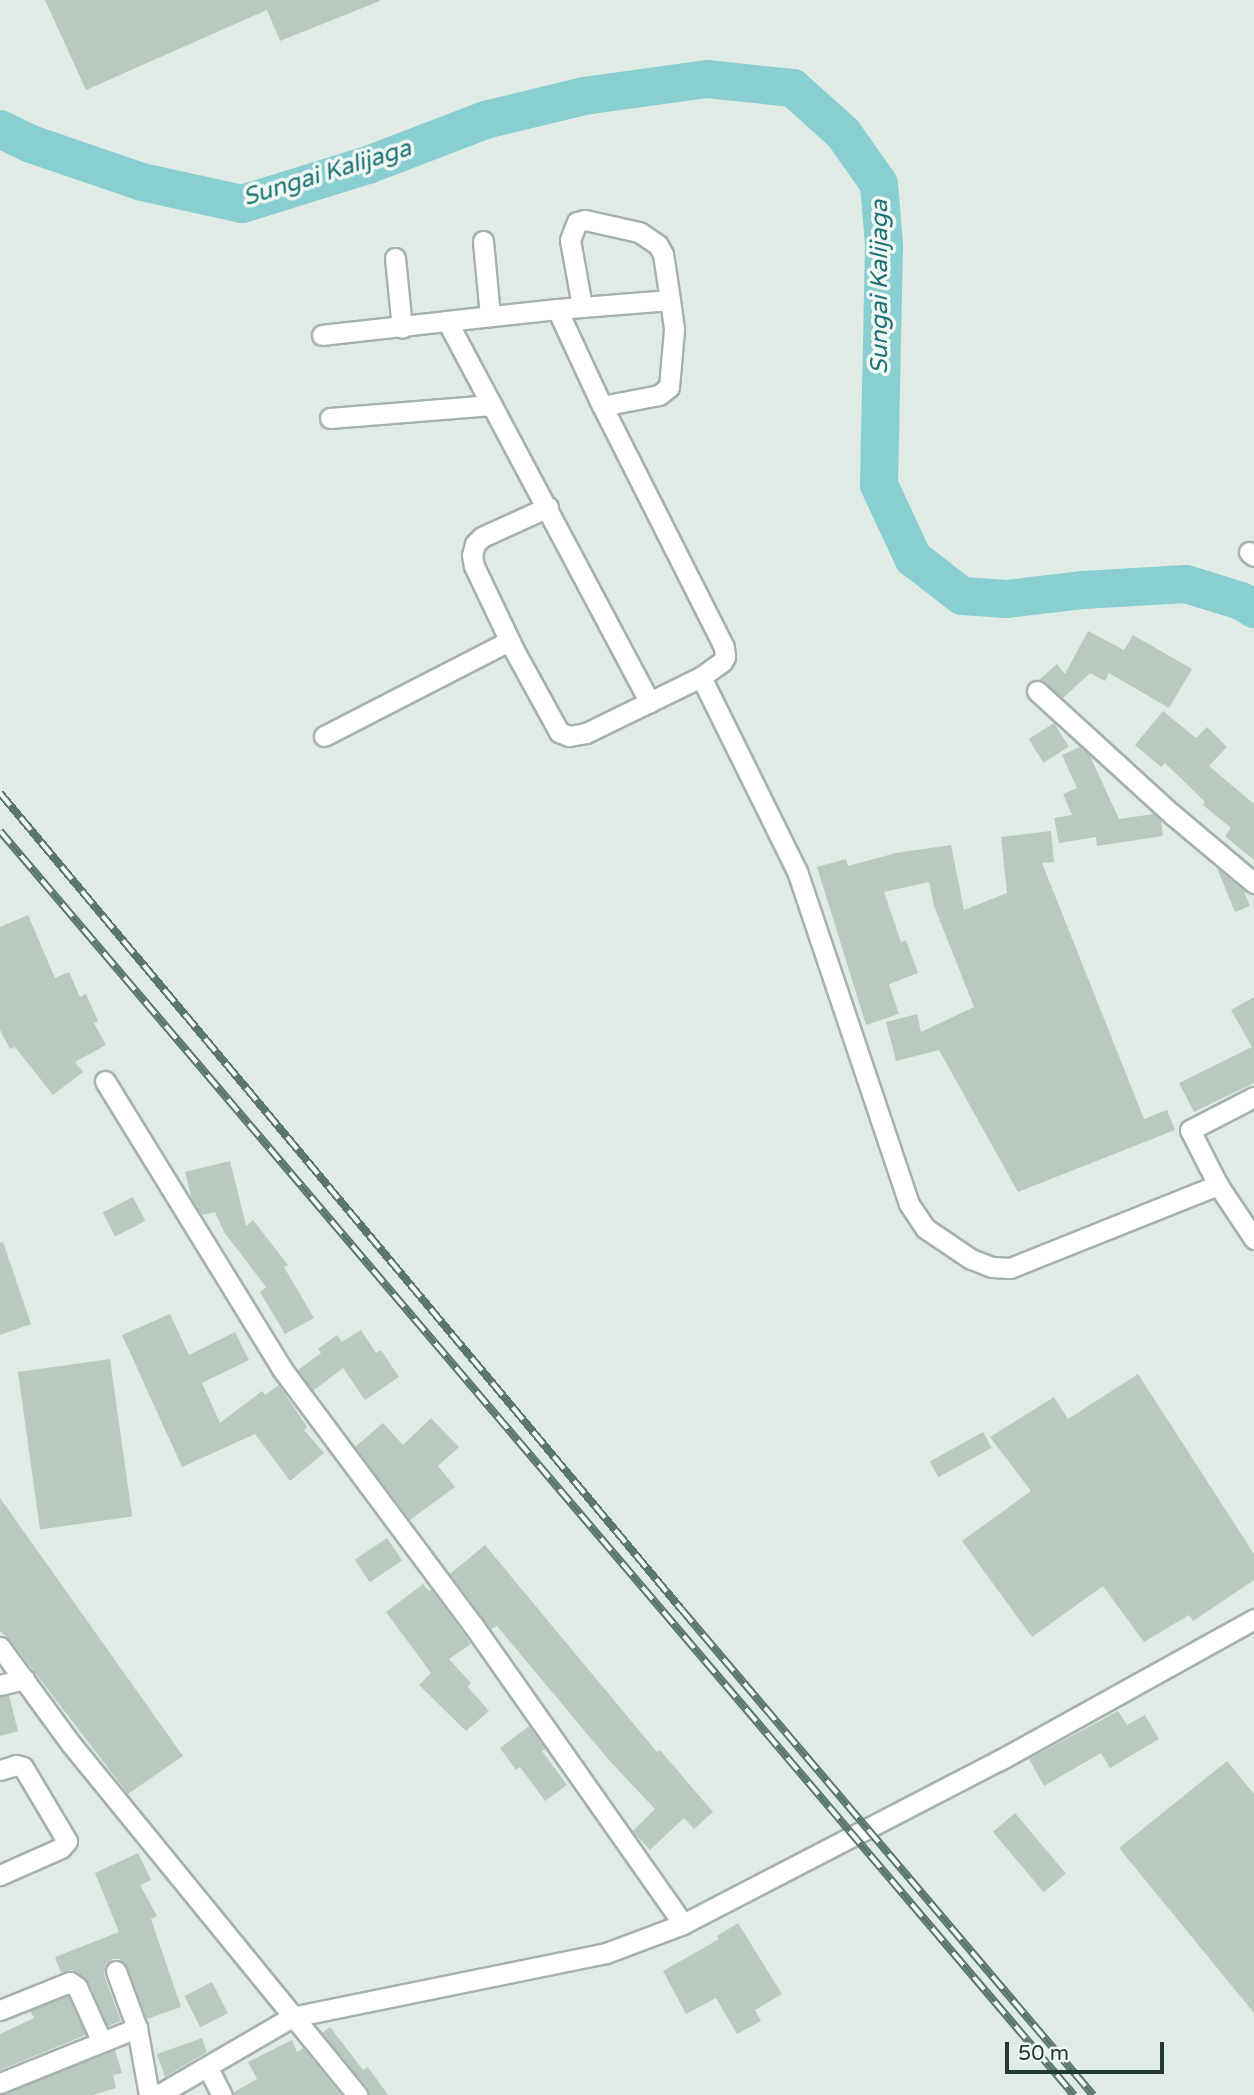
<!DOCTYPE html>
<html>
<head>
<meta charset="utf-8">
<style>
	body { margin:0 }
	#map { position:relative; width:1254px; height:2095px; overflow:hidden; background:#e0ebe5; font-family:"Varela Round",sans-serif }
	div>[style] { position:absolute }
	.river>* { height:38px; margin:-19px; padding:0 19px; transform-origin:19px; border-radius:19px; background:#89ced0 }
	.building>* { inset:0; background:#b9c9c0; transform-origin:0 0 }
	.roads { filter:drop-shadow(2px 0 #a3b3ab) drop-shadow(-2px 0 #a3b3ab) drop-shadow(0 2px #a3b3ab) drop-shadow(0 -2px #a3b3ab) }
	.minor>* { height:19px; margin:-9.5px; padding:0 9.5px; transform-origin:9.5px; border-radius:9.5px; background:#fff }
	.rail>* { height:8px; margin-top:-4px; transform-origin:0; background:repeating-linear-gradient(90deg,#f1f8f3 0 16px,#5b776c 0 32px); box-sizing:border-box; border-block:2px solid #5b776c }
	span { translate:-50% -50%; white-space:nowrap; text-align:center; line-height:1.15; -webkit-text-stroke:7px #f1f8f3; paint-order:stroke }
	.water-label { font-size:24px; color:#1c7276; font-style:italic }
	.scale { position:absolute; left:1005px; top:2042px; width:159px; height:32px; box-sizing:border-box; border:4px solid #213b31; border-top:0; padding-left:9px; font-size:21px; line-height:24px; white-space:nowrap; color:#213b31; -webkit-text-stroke:5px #f1f8f3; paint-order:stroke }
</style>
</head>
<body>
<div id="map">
	<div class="river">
		<div style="left:0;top:129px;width:34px;rotate:26deg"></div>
		<div style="left:31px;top:144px;width:117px;rotate:18.9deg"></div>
		<div style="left:142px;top:182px;width:102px;rotate:12.4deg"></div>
		<div style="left:242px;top:204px;width:132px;rotate:-17.2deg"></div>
		<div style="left:368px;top:165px;width:125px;rotate:-21deg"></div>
		<div style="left:485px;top:120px;width:102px;rotate:-13.6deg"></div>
		<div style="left:584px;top:96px;width:124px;rotate:-7.9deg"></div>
		<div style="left:707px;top:79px;width:86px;rotate:6deg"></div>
		<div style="left:793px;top:88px;width:67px;rotate:42deg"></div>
		<div style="left:843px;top:133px;width:62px;rotate:54.8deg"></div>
		<div style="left:879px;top:184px;width:61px;rotate:85.3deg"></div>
		<div style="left:884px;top:245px;width:240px;rotate:91.2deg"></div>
		<div style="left:879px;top:485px;width:81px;rotate:65deg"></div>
		<div style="left:913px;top:558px;width:62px;rotate:37.8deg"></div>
		<div style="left:962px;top:596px;width:45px;rotate:3.8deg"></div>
		<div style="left:1007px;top:599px;width:77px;rotate:-6.8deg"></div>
		<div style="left:1083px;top:590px;width:103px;rotate:-3.3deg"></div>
		<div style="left:1186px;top:584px;width:58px;rotate:17.2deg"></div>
		<div style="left:1241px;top:601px;width:15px;rotate:32deg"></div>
	</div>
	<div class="building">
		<div style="clip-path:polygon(45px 0,380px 0,380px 1px,280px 41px,267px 10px,86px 90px)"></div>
		<div style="clip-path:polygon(1088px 631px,1124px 650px,1133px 635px,1192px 669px,1169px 708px,1109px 673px,1105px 681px,1090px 673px,1063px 698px,1040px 679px,1057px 664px,1065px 674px)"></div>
		<div style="clip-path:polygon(1163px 711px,1196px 738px,1207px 727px,1227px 747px,1209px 766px,1254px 804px,1254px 860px,1225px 836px,1231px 828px,1203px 805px,1205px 802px,1165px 763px,1161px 767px,1135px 745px)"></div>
		<div style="left:1054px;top:723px;width:28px;height:30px;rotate:58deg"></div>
		<div style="clip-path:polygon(1080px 747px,1090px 756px,1119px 819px,1154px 814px,1161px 821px,1163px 836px,1097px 846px,1096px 837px,1059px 843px,1054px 818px,1072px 815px,1063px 794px,1077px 788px,1062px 755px)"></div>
		<div style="clip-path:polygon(1051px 831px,1054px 862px,1042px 863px,1144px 1119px,1167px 1110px,1175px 1130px,1018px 1192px,939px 1050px,896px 1061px,886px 1022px,917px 1014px,921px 1032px,974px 1007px,934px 906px,929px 882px,884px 892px,901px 942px,906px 940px,918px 973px,889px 984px,899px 1014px,866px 1025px,817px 867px,846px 859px,848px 866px,896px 853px,951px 845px,964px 910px,1007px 893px,1001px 837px)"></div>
		<div style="clip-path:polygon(1217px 868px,1244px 891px,1250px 906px,1235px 912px)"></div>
		<div style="clip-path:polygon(28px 915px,55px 978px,69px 972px,80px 997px,86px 994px,98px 1021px,94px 1023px,106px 1045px,75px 1062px,83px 1072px,53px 1095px,15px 1047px,10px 1049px,0 1030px,0 927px)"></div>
		<div style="clip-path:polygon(1254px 997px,1254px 1083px,1194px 1112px,1179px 1083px,1252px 1047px,1231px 1010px)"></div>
		<div style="clip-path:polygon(230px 1161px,246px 1226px,253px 1220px,288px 1265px,284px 1267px,314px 1318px,285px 1334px,260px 1292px,266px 1287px,224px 1232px,215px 1212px,202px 1215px,192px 1199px,185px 1172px)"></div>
		<div style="left:133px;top:1197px;width:27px;height:34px;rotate:63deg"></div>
		<div style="clip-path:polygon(3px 1242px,31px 1324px,0 1335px,0 1243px)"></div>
		<div style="clip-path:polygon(170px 1314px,189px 1355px,235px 1332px,249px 1360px,202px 1383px,220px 1423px,262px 1391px,265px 1395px,279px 1385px,307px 1427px,304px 1430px,324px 1453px,290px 1481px,255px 1434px,182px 1467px,122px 1335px)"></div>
		<div style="clip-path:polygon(361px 1330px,376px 1353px,381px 1350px,399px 1377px,365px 1400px,343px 1368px,313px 1391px,298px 1370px,321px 1353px,318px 1349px,337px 1335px,342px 1342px)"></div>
		<div style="left:110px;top:1359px;width:159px;height:93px;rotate:82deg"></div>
		<div style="clip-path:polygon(1138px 1374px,1254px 1554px,1254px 1580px,1193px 1621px,1189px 1615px,1144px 1642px,1103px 1586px,1032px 1637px,962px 1541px,1031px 1491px,990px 1437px,1054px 1397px,1068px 1419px)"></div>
		<div style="clip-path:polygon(431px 1418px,459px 1447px,438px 1466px,455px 1487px,410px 1520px,355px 1447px,383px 1423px,403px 1445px)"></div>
		<div style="left:983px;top:1432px;width:18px;height:61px;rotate:61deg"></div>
		<div style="clip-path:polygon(0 1498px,183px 1756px,128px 1794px,10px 1640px,0 1631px)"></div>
		<div style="left:387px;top:1538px;width:27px;height:39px;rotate:56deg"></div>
		<div style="clip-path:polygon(485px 1545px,657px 1752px,660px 1750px,713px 1812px,694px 1829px,684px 1818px,650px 1850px,636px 1835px,633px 1831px,655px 1809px,608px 1759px,497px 1626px,491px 1629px,450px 1574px)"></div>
		<div style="clip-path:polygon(423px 1584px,429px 1591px,431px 1589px,471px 1644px,449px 1659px,471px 1683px,468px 1687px,489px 1711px,466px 1731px,419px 1685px,431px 1673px,386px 1612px)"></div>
		<div style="clip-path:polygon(9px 1695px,18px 1731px,0 1736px,0 1697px)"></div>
		<div style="clip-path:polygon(1118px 1711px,1127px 1725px,1145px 1715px,1159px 1739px,1110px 1768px,1101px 1753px,1044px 1786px,1029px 1759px)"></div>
		<div style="clip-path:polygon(529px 1726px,545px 1749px,542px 1751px,567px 1785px,545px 1801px,520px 1767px,516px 1770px,500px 1748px)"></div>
		<div style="clip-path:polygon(1227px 1761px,1254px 1794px,1254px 2013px,1119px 1848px)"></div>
		<div style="left:1015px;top:1813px;width:79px;height:29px;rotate:50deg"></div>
		<div style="clip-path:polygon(138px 1853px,151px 1880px,140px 1885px,157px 1916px,151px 1919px,181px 2007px,147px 2019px,127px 1966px,119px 1959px,112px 1959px,106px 1964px,104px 1975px,121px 2021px,108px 2026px,88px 1981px,72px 1970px,61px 1973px,55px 1957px,119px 1932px,95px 1873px)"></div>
		<div style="clip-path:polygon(738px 1923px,782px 1994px,755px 2010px,761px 2021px,737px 2034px,716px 1998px,686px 2014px,663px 1971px,719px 1939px,717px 1936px)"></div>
		<div style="left:212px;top:1982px;width:35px;height:31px;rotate:63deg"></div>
		<div style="clip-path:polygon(68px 1996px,86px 2035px,0 2070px,0 2034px,34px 2018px,30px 2011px)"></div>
		<div style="clip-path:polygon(330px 2027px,363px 2070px,368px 2067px,388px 2095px,369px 2095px,367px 2087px,322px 2033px)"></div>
		<div style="clip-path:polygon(202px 2038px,207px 2052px,165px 2077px,157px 2054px)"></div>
		<div style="clip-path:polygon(292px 2040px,297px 2052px,303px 2048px,341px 2095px,234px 2095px,234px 2092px,257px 2079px,248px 2062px)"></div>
		<div style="clip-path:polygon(115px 2050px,122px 2073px,113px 2075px,116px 2088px,92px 2095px,0 2095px)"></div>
	</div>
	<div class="roads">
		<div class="minor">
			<div style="left:483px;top:241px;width:75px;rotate:84.7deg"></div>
			<div style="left:395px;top:258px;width:70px;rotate:84.3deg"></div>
			<div style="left:582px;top:306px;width:67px;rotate:-100.3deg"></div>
			<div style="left:570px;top:240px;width:19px;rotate:-69deg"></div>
			<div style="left:577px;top:222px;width:8px;rotate:-14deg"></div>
			<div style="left:585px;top:220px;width:55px;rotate:12.5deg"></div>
			<div style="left:639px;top:232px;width:23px;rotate:34deg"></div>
			<div style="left:658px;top:245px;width:10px;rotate:61deg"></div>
			<div style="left:663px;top:254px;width:47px;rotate:81.3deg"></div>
			<div style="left:557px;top:309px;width:111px;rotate:173.8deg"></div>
			<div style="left:447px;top:321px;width:432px;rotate:62deg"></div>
			<div style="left:322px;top:335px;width:126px;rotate:-6.4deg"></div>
			<div style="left:330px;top:418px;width:162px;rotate:-4.6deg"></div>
			<div style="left:548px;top:507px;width:72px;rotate:155.6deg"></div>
			<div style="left:482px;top:537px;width:10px;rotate:135deg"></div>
			<div style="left:475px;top:544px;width:11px;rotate:105deg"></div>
			<div style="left:472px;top:555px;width:11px;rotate:80deg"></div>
			<div style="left:474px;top:566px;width:93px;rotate:64.5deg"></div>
			<div style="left:514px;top:650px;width:94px;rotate:61.2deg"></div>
			<div style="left:559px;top:732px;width:11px;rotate:22deg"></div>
			<div style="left:569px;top:736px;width:17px;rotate:-10deg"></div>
			<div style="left:586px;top:733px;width:128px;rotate:-26deg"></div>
			<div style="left:701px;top:677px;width:26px;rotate:-36deg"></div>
			<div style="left:722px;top:662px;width:6px;rotate:-59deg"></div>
			<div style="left:725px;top:657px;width:10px;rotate:-96deg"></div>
			<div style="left:724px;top:647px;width:270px;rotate:-116.8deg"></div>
			<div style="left:602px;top:406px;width:107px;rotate:-114.9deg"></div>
			<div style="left:557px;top:309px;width:113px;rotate:-4.6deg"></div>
			<div style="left:670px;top:300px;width:30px;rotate:82deg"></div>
			<div style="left:674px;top:330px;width:57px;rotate:95deg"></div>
			<div style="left:669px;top:387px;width:13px;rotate:141deg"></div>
			<div style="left:659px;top:395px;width:58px;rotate:169.1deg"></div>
			<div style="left:1249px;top:552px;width:6px;rotate:39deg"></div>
			<div style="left:701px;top:677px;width:216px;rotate:63.7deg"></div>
			<div style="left:797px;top:871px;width:351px;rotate:71.4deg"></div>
			<div style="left:909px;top:1204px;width:29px;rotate:56deg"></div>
			<div style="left:925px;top:1228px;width:55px;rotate:34deg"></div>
			<div style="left:971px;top:1259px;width:22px;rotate:21deg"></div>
			<div style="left:992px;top:1267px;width:18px;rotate:3deg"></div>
			<div style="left:1010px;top:1268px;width:224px;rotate:-21.8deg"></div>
			<div style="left:1037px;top:691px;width:184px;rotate:42.4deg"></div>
			<div style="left:1173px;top:815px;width:106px;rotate:40deg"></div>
			<div style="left:324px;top:736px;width:208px;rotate:-27.2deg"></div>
			<div style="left:105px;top:1081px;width:338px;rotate:58.4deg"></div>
			<div style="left:282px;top:1369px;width:319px;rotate:53.3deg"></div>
			<div style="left:473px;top:1625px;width:365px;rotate:54.9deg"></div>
			<div style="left:1254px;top:1097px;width:72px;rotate:152.7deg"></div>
			<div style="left:1190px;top:1130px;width:62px;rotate:63deg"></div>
			<div style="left:1218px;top:1185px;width:65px;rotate:56.3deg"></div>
			<div style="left:0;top:1647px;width:120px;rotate:53.8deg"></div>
			<div style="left:71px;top:1744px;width:453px;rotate:50.8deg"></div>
			<div style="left:0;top:1685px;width:25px;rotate:-14deg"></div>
			<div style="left:0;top:1770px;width:17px;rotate:-17deg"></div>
			<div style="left:16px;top:1765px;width:7px;rotate:16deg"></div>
			<div style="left:23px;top:1767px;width:86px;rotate:59.3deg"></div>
			<div style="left:67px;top:1841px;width:9px;rotate:131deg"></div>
			<div style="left:61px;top:1848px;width:67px;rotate:156.1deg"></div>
			<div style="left:116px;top:1971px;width:61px;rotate:69.8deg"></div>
			<div style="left:137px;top:2028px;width:68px;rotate:79.8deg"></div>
			<div style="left:0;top:2010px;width:75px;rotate:-21.8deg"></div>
			<div style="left:70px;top:1982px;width:9px;rotate:36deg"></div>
			<div style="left:77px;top:1987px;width:58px;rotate:65.6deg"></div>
			<div style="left:208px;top:2068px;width:30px;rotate:63deg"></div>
			<div style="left:0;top:2083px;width:148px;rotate:-21.9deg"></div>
			<div style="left:158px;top:2095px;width:155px;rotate:-30.2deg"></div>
			<div style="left:292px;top:2017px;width:320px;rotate:-11.5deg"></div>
			<div style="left:606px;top:1953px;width:82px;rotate:-20.6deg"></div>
			<div style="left:683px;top:1924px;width:357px;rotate:-27.4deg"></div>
			<div style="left:1000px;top:1760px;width:291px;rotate:-29deg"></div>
		</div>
	</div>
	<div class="rail">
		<div style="left:0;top:793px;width:1064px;rotate:50.15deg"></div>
		<div style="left:682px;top:1610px;width:636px;rotate:49.72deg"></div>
		<div style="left:0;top:831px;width:1659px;rotate:49.65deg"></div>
	</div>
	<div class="water-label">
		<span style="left:327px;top:173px;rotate:-17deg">Sungai Kalijaga</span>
		<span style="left:880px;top:287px;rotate:-90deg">Sungai Kalijaga</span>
	</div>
	<div class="scale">50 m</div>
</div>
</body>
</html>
